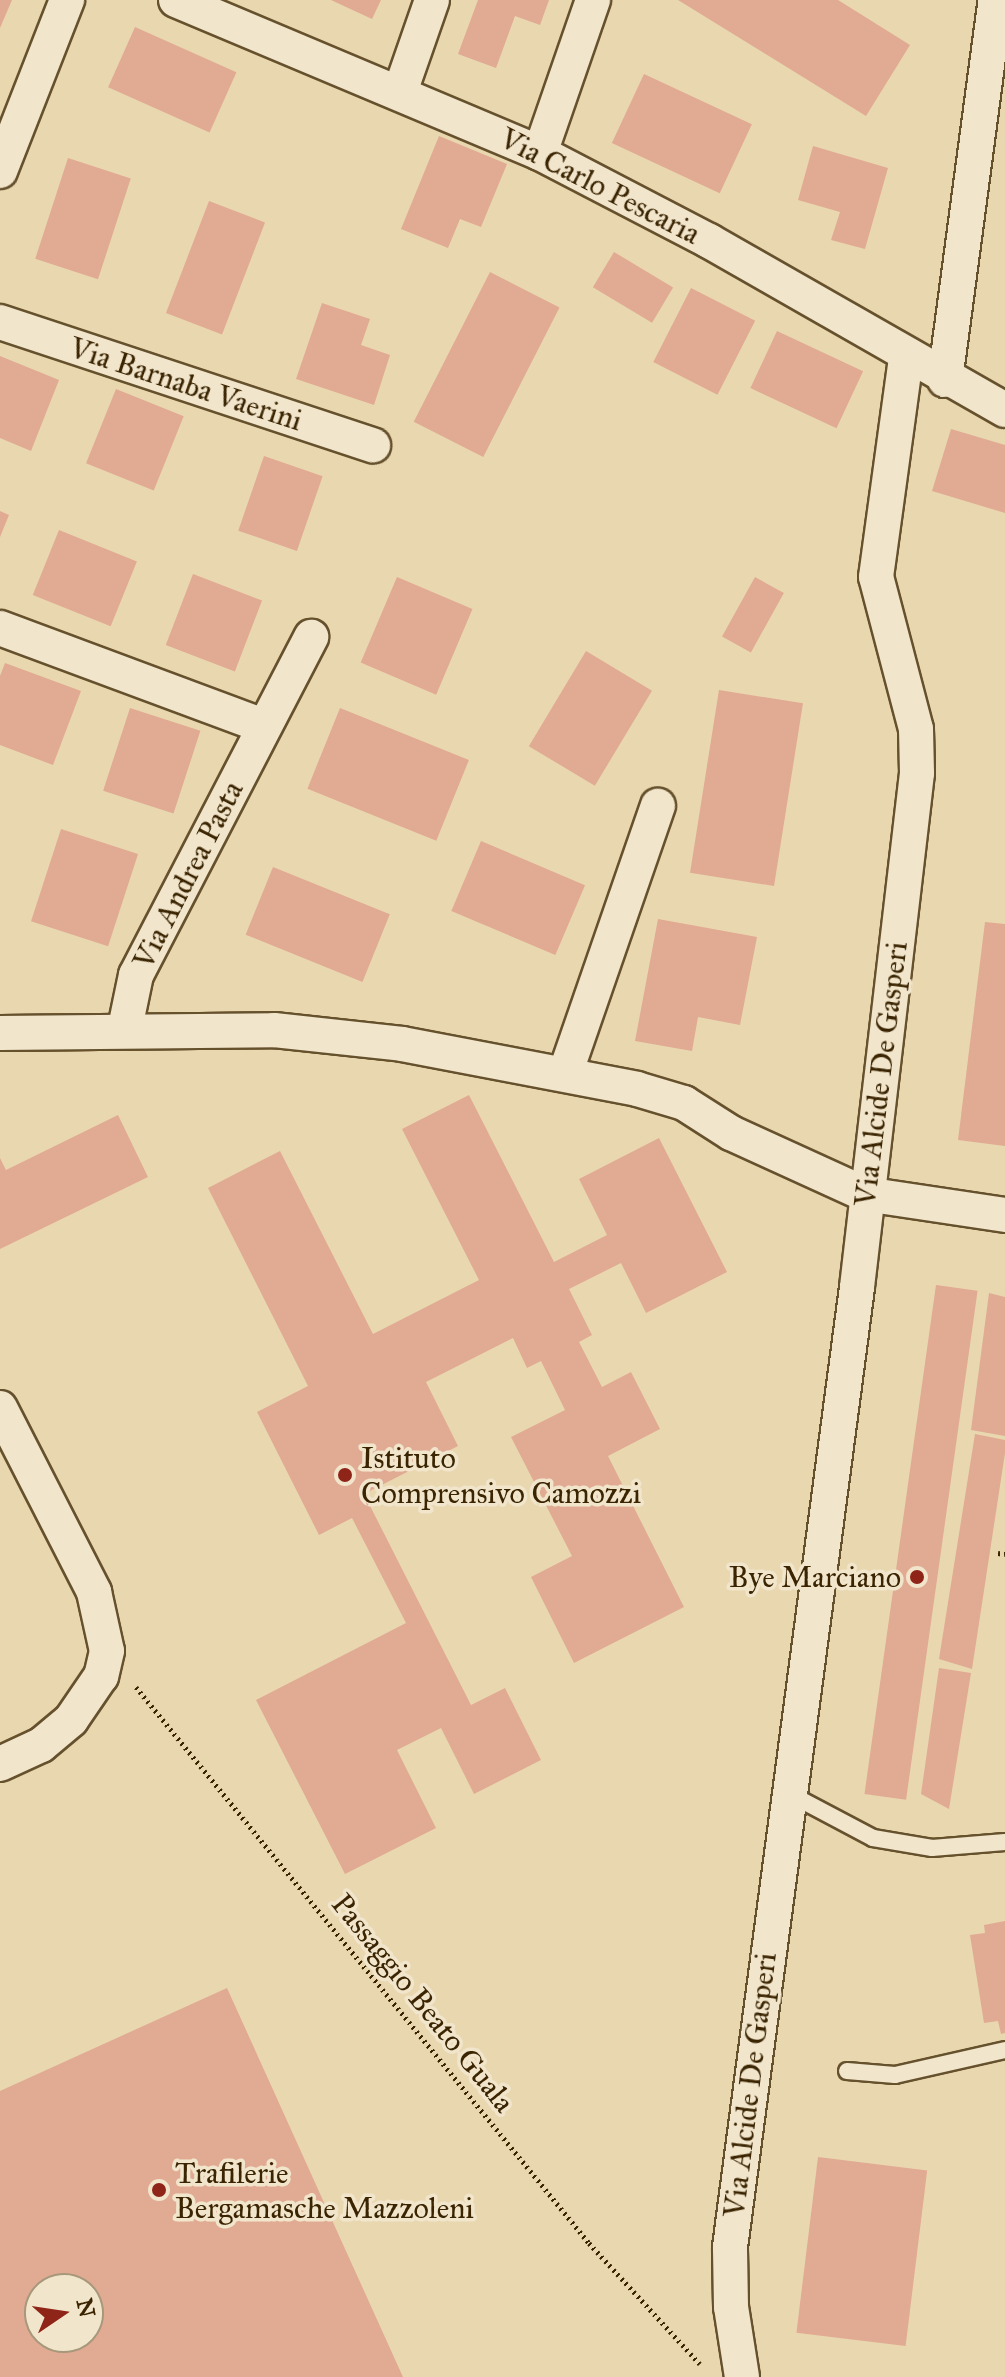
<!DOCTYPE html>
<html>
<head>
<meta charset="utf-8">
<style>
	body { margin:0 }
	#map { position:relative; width:1005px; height:2377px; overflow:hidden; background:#e9d7b0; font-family:"IM FELL Great Primer",serif }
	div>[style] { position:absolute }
	.building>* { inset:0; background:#e1aa92; transform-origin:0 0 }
	.path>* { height:5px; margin-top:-2.5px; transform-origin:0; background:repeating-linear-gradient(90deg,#3a2401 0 2px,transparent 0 6px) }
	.roads { filter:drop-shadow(2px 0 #66512d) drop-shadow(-2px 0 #66512d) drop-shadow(0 2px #66512d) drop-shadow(0 -2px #66512d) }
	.service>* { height:16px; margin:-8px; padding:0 8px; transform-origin:8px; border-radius:8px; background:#f1e5cc }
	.minor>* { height:34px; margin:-17px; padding:0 17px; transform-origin:17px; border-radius:17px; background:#f1e5cc }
	.dots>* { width:22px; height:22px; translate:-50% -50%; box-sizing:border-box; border:4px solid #f1e5cc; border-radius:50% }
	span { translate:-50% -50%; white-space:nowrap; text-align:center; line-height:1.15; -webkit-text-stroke:7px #f1e5cc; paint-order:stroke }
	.street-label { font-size:30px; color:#3a2401 }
	.poi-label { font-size:30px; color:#3a2401 }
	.left { translate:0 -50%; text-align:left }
	.right { translate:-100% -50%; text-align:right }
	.north { position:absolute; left:24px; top:2273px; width:80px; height:80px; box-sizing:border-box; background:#f1e5cc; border:2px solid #a8987b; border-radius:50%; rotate:77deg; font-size:22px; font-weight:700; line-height:32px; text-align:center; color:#3a2401 }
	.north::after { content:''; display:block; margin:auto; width:28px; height:36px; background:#8f2418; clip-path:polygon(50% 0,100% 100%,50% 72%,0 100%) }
</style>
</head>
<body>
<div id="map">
	<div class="building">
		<div style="clip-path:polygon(0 0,12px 0,0 28px)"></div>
		<div style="clip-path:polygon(331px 0,381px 0,372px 19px)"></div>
		<div style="clip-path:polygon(478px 0,549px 0,540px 25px,515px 16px,496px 68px,458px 54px)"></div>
		<div style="clip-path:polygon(678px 0,838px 0,910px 45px,866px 116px)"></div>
		<div style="left:135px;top:27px;width:111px;height:66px;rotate:24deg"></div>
		<div style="left:644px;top:74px;width:119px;height:76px;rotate:25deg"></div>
		<div style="clip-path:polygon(439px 136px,507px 164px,481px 227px,460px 219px,448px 248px,401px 229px)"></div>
		<div style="clip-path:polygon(813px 146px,888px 168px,865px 249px,831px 240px,840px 212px,798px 200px)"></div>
		<div style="left:68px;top:158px;width:66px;height:106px;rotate:18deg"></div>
		<div style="left:209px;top:201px;width:60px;height:120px;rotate:21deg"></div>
		<div style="left:614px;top:252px;width:69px;height:41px;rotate:31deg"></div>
		<div style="left:490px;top:272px;width:78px;height:168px;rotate:27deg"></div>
		<div style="left:691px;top:288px;width:72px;height:83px;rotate:27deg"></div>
		<div style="clip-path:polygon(322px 303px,370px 319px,361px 345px,390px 355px,374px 405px,296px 379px)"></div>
		<div style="left:777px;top:331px;width:95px;height:63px;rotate:25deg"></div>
		<div style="clip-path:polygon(0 356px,59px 380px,31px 451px,0 438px)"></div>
		<div style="left:116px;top:389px;width:73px;height:80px;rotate:22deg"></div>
		<div style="clip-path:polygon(951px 429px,1005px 445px,1005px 513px,932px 491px)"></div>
		<div style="left:264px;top:456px;width:62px;height:79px;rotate:19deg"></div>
		<div style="clip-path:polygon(0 511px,9px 515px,0 537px)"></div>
		<div style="left:59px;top:530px;width:84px;height:70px;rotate:22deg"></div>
		<div style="left:193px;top:574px;width:74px;height:76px;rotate:21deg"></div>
		<div style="left:397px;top:577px;width:82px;height:93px;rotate:23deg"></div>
		<div style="left:755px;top:577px;width:33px;height:68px;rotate:29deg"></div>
		<div style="left:586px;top:651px;width:77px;height:111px;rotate:31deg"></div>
		<div style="clip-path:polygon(5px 663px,81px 691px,53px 765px,0 745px,0 676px)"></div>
		<div style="left:719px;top:690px;width:85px;height:185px;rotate:9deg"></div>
		<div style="left:130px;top:708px;width:74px;height:87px;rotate:18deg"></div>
		<div style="left:340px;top:708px;width:139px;height:87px;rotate:22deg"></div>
		<div style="left:61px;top:829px;width:81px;height:97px;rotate:18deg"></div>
		<div style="left:481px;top:841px;width:113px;height:76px;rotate:23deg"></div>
		<div style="left:273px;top:867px;width:126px;height:73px;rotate:22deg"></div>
		<div style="clip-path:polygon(658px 919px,757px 937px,740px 1025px,698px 1017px,692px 1051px,635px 1041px)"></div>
		<div style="clip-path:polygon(985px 922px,1005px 924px,1005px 1146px,958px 1140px)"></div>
		<div style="clip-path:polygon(469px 1095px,554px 1262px,607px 1235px,579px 1179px,659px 1138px,727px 1272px,646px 1313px,621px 1263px,569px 1289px,592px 1335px,579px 1342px,602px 1387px,631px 1372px,660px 1429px,608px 1456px,684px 1607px,574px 1663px,531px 1577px,572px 1556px,511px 1437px,565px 1410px,541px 1361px,527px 1368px,513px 1338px,426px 1382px,458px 1446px,364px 1494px,471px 1705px,505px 1688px,541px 1760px,474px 1794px,441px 1728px,397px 1750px,436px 1828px,345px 1874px,256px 1700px,406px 1623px,352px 1518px,319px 1535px,257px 1412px,308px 1386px,208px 1188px,280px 1151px,373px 1334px,479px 1280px,402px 1129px)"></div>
		<div style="clip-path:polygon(118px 1115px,148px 1177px,0 1249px,0 1158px,6px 1170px)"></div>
		<div style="left:936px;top:1285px;width:42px;height:514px;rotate:8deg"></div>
		<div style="clip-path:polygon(989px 1293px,1005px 1297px,1005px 1436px,971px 1430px)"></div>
		<div style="clip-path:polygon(975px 1434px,1005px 1440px,1005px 1453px,972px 1669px,939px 1659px)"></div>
		<div style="clip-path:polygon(939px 1668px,971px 1673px,949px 1809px,921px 1794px)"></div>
		<div style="clip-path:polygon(1005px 1921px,1005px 2033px,1001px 2034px,998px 2021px,984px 2023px,970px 1935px,985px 1933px,984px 1925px)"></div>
		<div style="clip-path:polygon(evenodd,227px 1988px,403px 2377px,0 2377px,0 2091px,227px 1988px,40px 2289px,88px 2289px,88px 2337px,40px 2337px,40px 2289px)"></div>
		<div style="left:818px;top:2157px;width:110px;height:177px;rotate:7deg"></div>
	</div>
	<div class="path">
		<div style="left:998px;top:1553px;width:7px;rotate:8deg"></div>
		<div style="left:136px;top:1687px;width:717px;rotate:50.83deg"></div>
		<div style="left:589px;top:2243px;width:164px;rotate:47.5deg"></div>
	</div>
	<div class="roads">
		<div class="service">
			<div style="left:788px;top:1793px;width:96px;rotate:27.9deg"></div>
			<div style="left:873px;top:1838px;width:60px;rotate:9.6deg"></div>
			<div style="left:932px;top:1848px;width:73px;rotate:-4.7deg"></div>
			<div style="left:847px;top:2071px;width:48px;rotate:4.8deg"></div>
			<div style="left:895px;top:2075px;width:113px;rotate:-12.8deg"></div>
		</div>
		<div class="minor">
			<div style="left:176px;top:0;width:395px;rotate:22.8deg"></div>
			<div style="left:540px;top:153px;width:191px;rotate:27.5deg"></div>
			<div style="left:709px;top:241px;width:341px;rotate:29.7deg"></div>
			<div style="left:400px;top:92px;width:97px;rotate:-70.8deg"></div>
			<div style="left:540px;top:153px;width:162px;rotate:-70.9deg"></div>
			<div style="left:0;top:171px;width:184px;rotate:-68.6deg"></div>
			<div style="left:0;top:322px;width:393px;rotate:18.3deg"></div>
			<div style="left:945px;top:380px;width:383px;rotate:-82.4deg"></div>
			<div style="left:0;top:628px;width:281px;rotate:20.4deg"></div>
			<div style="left:125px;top:1028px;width:54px;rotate:-78.3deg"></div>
			<div style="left:136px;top:975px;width:381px;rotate:-62.6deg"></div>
			<div style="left:0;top:1033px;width:274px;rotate:-0.6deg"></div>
			<div style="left:274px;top:1030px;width:129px;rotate:6.2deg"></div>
			<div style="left:402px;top:1044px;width:239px;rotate:10.8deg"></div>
			<div style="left:637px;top:1089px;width:49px;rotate:16.6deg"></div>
			<div style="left:684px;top:1103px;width:56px;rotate:32.6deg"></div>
			<div style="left:731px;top:1133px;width:147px;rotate:24.5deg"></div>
			<div style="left:865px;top:1194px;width:142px;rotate:8.5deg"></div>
			<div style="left:565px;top:1074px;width:284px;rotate:-70.9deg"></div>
			<div style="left:0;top:1408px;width:207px;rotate:62.9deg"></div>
			<div style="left:94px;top:1592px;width:60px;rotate:77.6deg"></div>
			<div style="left:107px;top:1651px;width:26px;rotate:103deg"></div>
			<div style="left:101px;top:1676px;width:53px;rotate:124.3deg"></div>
			<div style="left:71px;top:1720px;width:39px;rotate:140deg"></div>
			<div style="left:41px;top:1745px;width:45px;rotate:155.1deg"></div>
			<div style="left:742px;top:2377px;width:71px;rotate:-98.9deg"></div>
			<div style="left:731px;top:2307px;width:60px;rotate:-91deg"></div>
			<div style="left:730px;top:2247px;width:968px;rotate:-82.46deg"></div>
			<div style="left:857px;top:1287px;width:517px;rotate:-83.34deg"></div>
			<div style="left:917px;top:773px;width:44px;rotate:-91.3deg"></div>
			<div style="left:916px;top:729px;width:157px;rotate:-104.7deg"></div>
			<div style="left:876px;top:577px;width:221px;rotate:-82.2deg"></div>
		</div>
	</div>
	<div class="dots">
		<div style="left:345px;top:1475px;background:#8f2418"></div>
		<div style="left:917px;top:1577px;background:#8f2418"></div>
		<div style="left:159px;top:2190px;background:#8f2418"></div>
	</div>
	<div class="street-label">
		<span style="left:600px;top:186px;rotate:27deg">Via Carlo Pescaria</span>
		<span style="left:186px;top:384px;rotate:18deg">Via Barnaba Vaerini</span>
		<span style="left:188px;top:875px;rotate:-63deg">Via Andrea Pasta</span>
		<span style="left:881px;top:1074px;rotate:-83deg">Via Alcide De Gasperi</span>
		<span style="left:423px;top:2003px;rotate:51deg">Passaggio Beato Guala</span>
		<span style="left:750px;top:2085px;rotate:-83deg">Via Alcide De Gasperi</span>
	</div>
	<div class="poi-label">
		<span class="left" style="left:361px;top:1475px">Istituto<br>Comprensivo Camozzi</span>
		<span class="right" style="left:901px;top:1577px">Bye Marciano</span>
		<span class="left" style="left:175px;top:2190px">Trafilerie<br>Bergamasche Mazzoleni</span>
	</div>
	<div class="north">N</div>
</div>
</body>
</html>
